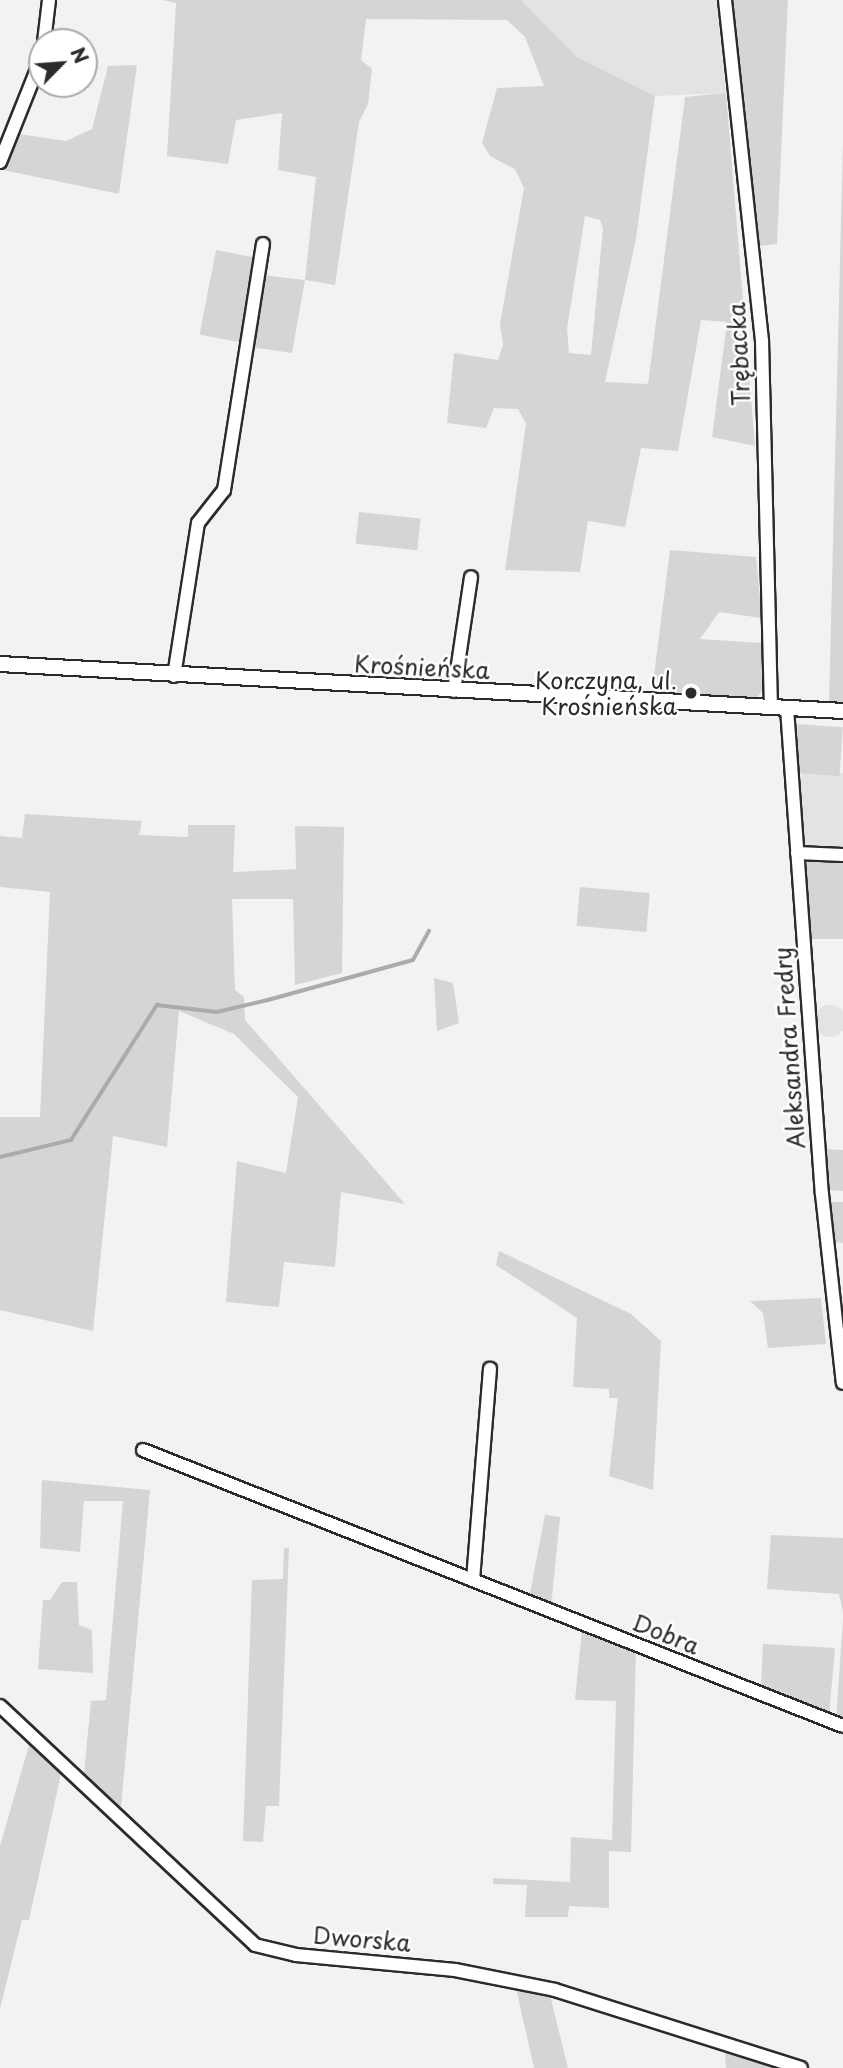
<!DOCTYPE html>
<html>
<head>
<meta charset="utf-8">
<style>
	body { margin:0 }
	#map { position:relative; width:843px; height:2068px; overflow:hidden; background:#f2f2f2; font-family:"Playpen Sans",sans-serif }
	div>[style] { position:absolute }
	.built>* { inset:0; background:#e3e3e3; transform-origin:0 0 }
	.round { border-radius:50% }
	.green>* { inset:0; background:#d5d5d5; transform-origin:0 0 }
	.stream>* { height:3.5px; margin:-1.75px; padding:0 1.75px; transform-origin:1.75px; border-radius:1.75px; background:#ababab }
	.roads { filter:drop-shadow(2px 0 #2b2b2b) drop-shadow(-2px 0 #2b2b2b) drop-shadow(0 2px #2b2b2b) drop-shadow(0 -2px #2b2b2b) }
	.minor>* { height:12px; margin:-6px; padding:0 6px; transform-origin:6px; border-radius:6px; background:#fff }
	.major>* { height:14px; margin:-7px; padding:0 7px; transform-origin:7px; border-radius:7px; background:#fff }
	.dots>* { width:19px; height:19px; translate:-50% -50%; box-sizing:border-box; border:4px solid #fff; border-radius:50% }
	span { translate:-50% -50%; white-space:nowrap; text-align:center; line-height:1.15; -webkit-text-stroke:5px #fff; paint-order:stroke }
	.street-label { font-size:23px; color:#2b2b2b }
	.poi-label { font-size:23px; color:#2b2b2b }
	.right { translate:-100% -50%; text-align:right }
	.north { position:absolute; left:28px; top:28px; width:70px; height:70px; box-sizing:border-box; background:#fff; border:2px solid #aaa; border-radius:50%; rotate:65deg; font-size:19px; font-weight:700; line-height:28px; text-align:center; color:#2b2b2b }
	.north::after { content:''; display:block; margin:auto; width:24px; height:32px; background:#2b2b2b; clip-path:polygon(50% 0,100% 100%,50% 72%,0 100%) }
</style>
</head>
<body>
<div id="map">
	<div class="built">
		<div style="clip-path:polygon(521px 0,716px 0,726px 93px,655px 96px,577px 57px)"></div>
		<div style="left:801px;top:773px;width:42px;height:73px"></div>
		<div class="round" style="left:814px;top:1005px;width:32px;height:32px"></div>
	</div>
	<div class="green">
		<div style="clip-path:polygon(evenodd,162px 0,521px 0,577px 57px,655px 96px,636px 239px,605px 382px,648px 384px,685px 97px,726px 93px,755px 446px,712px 437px,727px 322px,701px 320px,678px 451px,641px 448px,625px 527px,588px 521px,580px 572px,505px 570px,526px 424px,518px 409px,494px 408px,486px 428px,447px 423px,454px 353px,498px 360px,503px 345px,500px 324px,524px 188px,515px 169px,490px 156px,482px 143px,497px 88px,544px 86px,525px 37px,507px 20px,366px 19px,361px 60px,372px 69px,368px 104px,359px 122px,335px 285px,305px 280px,292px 353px,250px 347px,262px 275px,305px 280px,316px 177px,278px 170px,282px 113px,236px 120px,228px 164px,167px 156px,176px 3px,162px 0,585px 216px,600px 220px,603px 228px,591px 355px,569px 353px,567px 329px,585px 216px)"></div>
		<div style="clip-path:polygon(730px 0,788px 0,777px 244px,760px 246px)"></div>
		<div style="clip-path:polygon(137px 65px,119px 194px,3px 170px,19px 134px,66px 141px,92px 129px,108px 66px)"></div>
		<div style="clip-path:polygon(843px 141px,843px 704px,829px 703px)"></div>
		<div style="left:216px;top:250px;width:42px;height:86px;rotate:11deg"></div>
		<div style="left:359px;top:512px;width:62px;height:32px;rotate:6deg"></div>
		<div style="clip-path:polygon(670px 550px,756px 557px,762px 618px,719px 612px,700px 639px,762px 643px,763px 689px,757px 698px,652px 691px)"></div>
		<div style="left:798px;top:724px;width:45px;height:49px;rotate:4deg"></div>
		<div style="clip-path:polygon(25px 814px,142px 821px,139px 835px,188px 837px,188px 825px,235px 825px,233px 872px,296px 869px,295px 826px,344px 827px,342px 973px,295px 985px,293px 899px,232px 899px,235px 990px,244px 997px,245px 1020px,405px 1204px,341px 1192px,335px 1267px,284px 1262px,279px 1307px,226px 1302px,237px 1161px,286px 1173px,298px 1097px,234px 1034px,179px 1011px,167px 1147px,113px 1136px,93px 1331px,0 1310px,0 1117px,40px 1117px,50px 892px,0 887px,0 836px,22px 838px)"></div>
		<div style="left:807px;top:862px;width:36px;height:77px"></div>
		<div style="left:580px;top:887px;width:70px;height:39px;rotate:5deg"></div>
		<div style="clip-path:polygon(434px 978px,453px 983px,459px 1023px,437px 1031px)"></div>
		<div style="clip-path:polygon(826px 1149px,843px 1150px,843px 1191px,829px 1190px)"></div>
		<div style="clip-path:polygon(831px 1202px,843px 1202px,843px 1243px,835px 1242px)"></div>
		<div style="clip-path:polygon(499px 1251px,631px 1314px,661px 1341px,653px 1490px,609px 1476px,618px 1398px,609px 1398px,609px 1389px,573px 1387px,577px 1318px,496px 1265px)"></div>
		<div style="clip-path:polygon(821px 1298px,826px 1344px,768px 1348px,763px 1313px,750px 1301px)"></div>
		<div style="clip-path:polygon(42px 1480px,150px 1490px,121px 1808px,84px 1773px,91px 1701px,106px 1700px,123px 1501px,84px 1501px,80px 1552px,40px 1548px)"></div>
		<div style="clip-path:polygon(545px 1515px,560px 1517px,551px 1607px,529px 1598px)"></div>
		<div style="clip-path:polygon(771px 1535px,843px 1538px,843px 1612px,839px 1594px,767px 1589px)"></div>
		<div style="clip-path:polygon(284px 1548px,289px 1548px,279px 1806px,266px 1806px,263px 1842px,243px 1841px,252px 1580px,283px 1579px)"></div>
		<div style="clip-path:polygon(62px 1582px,77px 1582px,79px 1625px,92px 1630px,93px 1673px,38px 1669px,43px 1600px,50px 1600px)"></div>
		<div style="clip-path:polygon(843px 1620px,843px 1721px,836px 1719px)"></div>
		<div style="clip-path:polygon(582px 1629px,636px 1650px,631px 1852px,609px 1851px,609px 1908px,569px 1906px,568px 1917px,525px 1917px,527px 1885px,493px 1884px,493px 1878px,570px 1882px,571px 1837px,612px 1840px,616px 1701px,575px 1700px)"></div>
		<div style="clip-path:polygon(763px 1644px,835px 1648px,829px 1716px,761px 1688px)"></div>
		<div style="clip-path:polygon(31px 1738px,62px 1769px,29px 1920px,22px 1920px,0 2009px,0 1846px)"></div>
		<div style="clip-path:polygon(516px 1988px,550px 1995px,568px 2068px,534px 2068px)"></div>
		<div style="clip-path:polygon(725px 2051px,783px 2068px,726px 2068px)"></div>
	</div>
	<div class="stream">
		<div style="left:0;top:1157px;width:73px;rotate:-13.5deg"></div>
		<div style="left:71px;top:1140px;width:160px;rotate:-57.5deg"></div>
		<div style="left:157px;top:1005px;width:60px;rotate:6.7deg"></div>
		<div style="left:217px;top:1012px;width:52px;rotate:-13.2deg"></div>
		<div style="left:268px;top:1000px;width:150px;rotate:-15.4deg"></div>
		<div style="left:413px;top:960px;width:33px;rotate:-61deg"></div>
	</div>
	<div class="roads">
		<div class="minor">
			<div style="left:725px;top:0;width:343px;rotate:83.8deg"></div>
			<div style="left:762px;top:341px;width:366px;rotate:88.6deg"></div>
			<div style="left:44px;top:42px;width:42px;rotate:-83.2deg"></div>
			<div style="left:0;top:162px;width:113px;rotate:-68.2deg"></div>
			<div style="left:174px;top:676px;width:155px;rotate:-81.1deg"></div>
			<div style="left:198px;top:523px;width:42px;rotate:-51.8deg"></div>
			<div style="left:224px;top:490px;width:249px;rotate:-81deg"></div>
			<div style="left:454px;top:691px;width:115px;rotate:-81.5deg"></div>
			<div style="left:787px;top:708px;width:487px;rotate:85.9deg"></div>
			<div style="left:822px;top:1194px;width:190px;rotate:83.7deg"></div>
			<div style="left:797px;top:853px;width:46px;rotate:2.5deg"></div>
			<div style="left:143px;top:1450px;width:752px;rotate:21.52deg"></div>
			<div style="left:473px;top:1580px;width:212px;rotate:-85.4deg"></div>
			<div style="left:0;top:1706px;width:349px;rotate:43.1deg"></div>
			<div style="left:255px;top:1945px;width:42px;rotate:13.7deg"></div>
			<div style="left:296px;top:1955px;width:160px;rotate:5.4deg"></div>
			<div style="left:455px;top:1970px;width:102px;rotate:11.3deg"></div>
			<div style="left:555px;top:1990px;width:258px;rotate:17.6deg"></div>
		</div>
		<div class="major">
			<div style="left:0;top:664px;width:844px;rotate:3.19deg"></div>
		</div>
	</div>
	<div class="dots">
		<div style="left:691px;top:693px;background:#2b2b2b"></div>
	</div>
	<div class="street-label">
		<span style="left:739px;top:354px;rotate:-93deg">Trębacka</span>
		<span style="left:422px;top:667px;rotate:3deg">Krośnieńska</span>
		<span style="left:789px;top:1048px;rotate:-94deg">Aleksandra Fredry</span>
		<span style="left:666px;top:1634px;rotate:22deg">Dobra</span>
		<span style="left:362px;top:1939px;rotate:5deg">Dworska</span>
	</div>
	<div class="poi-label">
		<span class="right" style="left:677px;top:693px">Korczyna, ul.<br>Krośnieńska</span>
	</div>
	<div class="north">N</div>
</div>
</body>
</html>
